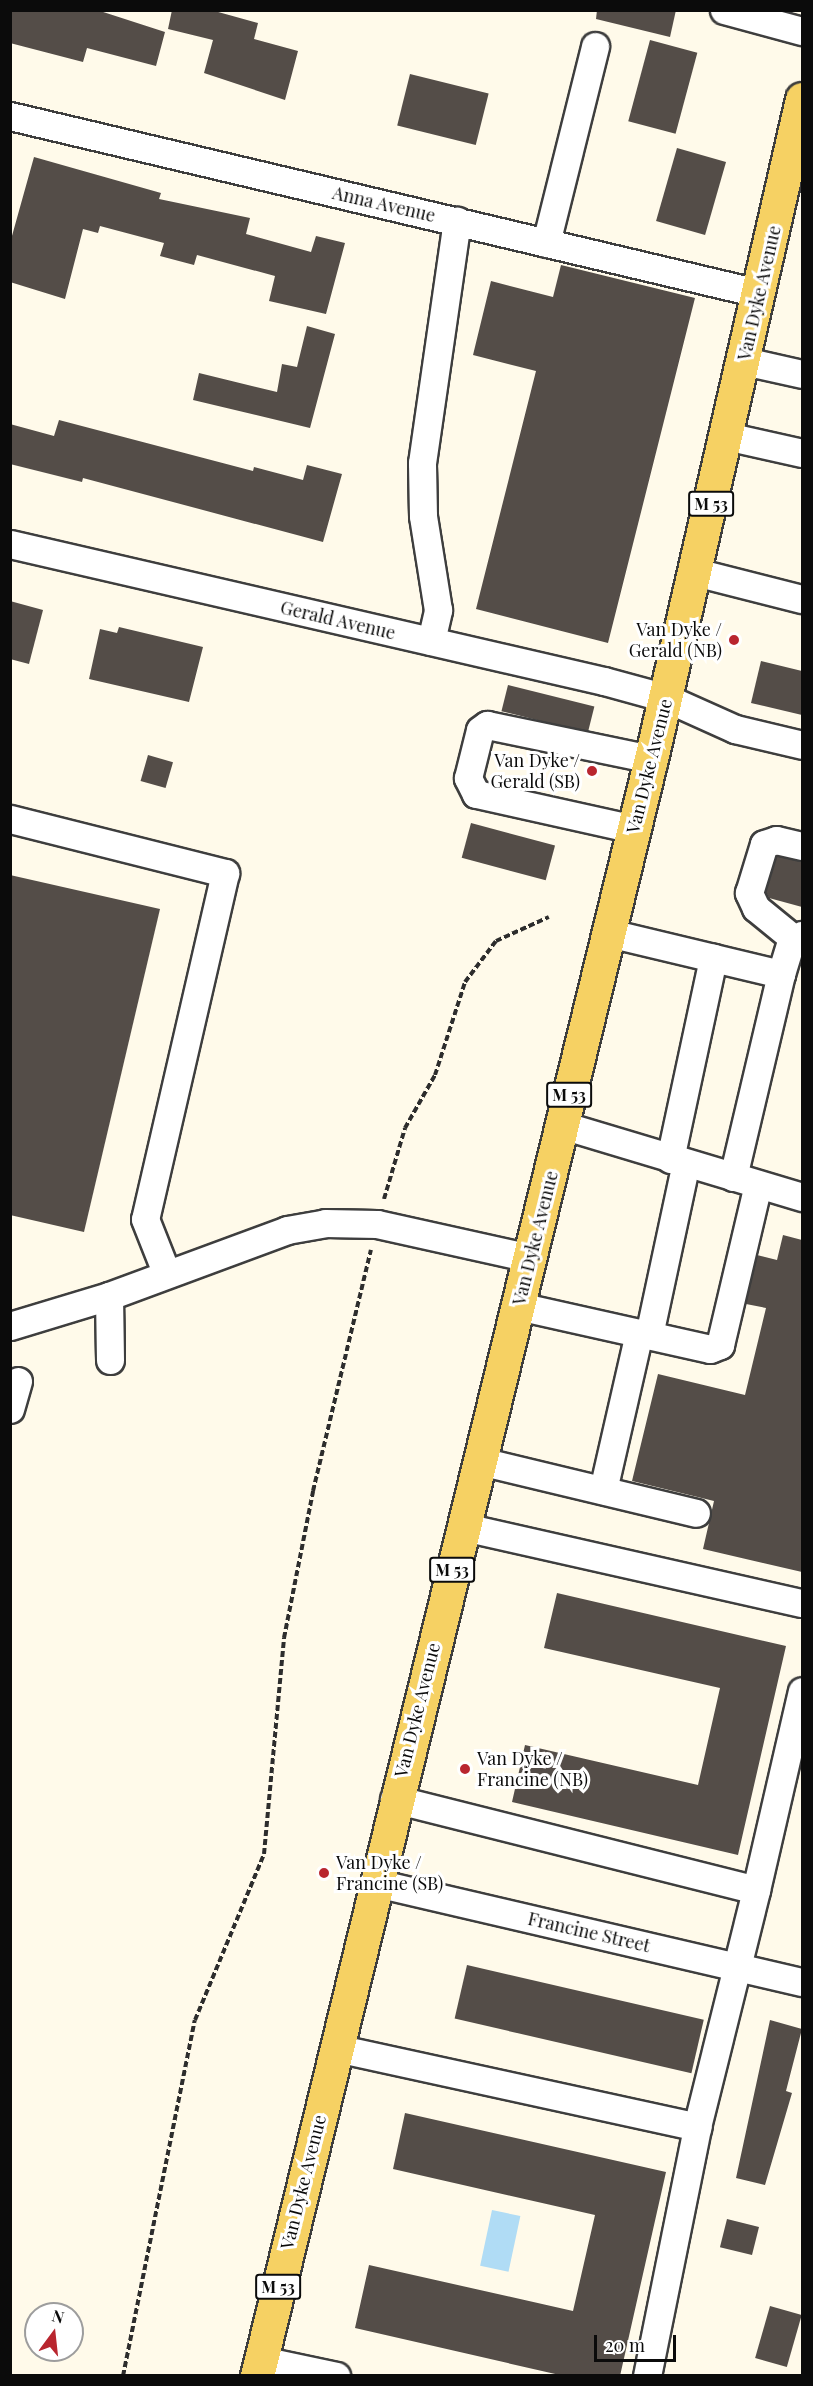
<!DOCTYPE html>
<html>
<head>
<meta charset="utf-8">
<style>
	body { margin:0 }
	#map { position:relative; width:813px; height:2386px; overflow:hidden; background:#fffaea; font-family:"Playfair Display",serif }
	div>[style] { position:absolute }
	.water>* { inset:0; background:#b0dcf5; transform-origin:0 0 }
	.building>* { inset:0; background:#544d48; transform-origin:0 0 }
	.path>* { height:4px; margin-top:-2px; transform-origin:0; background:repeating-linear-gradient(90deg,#2d2d2d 0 6px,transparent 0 9px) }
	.roads { filter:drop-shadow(2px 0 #3e3e3e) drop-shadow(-2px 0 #3e3e3e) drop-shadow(0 2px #3e3e3e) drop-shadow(0 -2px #3e3e3e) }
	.minor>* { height:27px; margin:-13.5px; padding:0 13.5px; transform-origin:13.5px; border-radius:13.5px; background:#fff }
	.major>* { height:33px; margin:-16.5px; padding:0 16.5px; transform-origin:16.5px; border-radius:16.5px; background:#f6d163 }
	.dots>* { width:16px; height:16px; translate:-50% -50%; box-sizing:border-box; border:3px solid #fff; border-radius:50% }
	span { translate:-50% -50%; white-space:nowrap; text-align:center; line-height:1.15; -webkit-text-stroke:6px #fff; paint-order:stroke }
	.shield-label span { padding:2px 4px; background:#fff; border:2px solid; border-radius:4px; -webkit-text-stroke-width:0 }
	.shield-label { font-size:16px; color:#0b0b0b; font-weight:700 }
	.street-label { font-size:18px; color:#0b0b0b }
	.poi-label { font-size:18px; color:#0b0b0b }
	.right { translate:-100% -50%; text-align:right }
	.left { translate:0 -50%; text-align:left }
	.frame { position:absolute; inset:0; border:12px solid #0b0b0b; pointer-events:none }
	.north { position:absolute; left:24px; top:2302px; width:60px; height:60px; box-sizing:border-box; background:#fff; border:2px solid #9d9d9d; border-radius:50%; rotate:15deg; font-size:16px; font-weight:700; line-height:24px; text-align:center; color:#0b0b0b }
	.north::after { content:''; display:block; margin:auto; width:21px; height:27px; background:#b9262f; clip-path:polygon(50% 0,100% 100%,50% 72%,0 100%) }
	.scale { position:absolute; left:594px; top:2335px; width:82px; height:27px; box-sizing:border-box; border:3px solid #0b0b0b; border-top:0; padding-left:8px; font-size:18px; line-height:21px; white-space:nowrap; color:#0b0b0b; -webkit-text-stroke:4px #fff; paint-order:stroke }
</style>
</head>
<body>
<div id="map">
	<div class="water">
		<div style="left:492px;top:2210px;width:29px;height:57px;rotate:12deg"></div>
	</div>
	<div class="building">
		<div style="clip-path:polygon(10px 10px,97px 10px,165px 32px,156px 66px,87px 48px,83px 62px,10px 43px)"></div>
		<div style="clip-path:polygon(172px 10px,211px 10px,258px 23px,254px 39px,298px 51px,285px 100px,204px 73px,213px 40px,168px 29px)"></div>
		<div style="clip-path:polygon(597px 10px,676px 10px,670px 37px,596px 19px)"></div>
		<div style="left:650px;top:40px;width:49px;height:84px;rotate:15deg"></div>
		<div style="left:410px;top:74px;width:81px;height:53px;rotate:14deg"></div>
		<div style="left:677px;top:148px;width:51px;height:76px;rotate:16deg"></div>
		<div style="clip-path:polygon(34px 157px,161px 193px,159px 199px,250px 218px,246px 234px,311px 252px,316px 236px,345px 243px,326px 314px,269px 301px,275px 276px,197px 255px,194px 265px,160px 256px,164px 243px,100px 226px,98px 233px,83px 229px,65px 299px,10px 282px,10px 243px)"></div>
		<div style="clip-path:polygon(561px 265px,695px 298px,608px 643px,476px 609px,536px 371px,473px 355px,491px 281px,553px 297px)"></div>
		<div style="clip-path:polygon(307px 326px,335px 334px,310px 428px,193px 400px,199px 373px,277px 392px,282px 364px,297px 367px)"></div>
		<div style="clip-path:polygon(59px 420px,253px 471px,254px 467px,303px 480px,307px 465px,342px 474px,323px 542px,83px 478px,82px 482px,10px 464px,10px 424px,54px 436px)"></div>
		<div style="clip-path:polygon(10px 601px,43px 610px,29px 664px,10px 659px)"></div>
		<div style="clip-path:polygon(119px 627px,203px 647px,189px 702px,89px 679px,100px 629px,117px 633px)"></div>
		<div style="clip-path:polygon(761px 661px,802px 671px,802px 715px,751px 703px)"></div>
		<div style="left:508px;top:685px;width:89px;height:27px;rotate:14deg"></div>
		<div style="left:148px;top:755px;width:26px;height:27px;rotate:16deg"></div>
		<div style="left:471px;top:823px;width:87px;height:36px;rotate:15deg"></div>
		<div style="clip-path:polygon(777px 856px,802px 861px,802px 907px,769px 898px,766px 892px)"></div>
		<div style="clip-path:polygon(10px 875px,160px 909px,84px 1232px,10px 1215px)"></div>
		<div style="clip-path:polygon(783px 1235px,802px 1240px,802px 1572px,703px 1549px,714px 1501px,632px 1481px,658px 1374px,745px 1395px,766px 1308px,746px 1304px,757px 1255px,777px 1260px)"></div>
		<div style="clip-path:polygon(557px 1593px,786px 1646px,738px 1855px,512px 1802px,525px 1745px,698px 1785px,720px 1688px,544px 1648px)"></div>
		<div style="left:467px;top:1965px;width:243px;height:55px;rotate:13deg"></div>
		<div style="clip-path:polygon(770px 2020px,802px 2029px,786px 2091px,792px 2093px,765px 2185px,736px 2178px)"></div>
		<div style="clip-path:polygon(405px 2113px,666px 2172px,620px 2376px,564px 2376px,355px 2328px,369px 2265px,573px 2311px,595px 2215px,393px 2169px)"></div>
		<div style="left:727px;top:2219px;width:33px;height:29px;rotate:14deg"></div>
		<div style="left:770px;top:2306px;width:33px;height:54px;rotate:16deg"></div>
	</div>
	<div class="path">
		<div style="left:384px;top:1199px;width:74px;rotate:-73.5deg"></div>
		<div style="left:405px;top:1128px;width:61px;rotate:-60.5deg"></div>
		<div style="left:435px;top:1075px;width:98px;rotate:-72.1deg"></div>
		<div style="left:465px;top:982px;width:51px;rotate:-52.9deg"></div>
		<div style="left:496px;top:941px;width:58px;rotate:-24.4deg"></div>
		<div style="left:123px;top:2376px;width:363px;rotate:-78.6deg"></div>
		<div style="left:195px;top:2020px;width:180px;rotate:-67.4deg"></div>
		<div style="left:264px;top:1854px;width:217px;rotate:-84.7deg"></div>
		<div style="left:284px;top:1638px;width:150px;rotate:-78.8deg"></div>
		<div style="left:313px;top:1491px;width:248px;rotate:-76.5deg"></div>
	</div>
	<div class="roads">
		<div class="minor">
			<div style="left:724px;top:10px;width:81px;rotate:15.1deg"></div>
			<div style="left:10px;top:116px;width:769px;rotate:13.31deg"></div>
			<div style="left:546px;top:243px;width:203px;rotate:-76deg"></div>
			<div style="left:744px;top:361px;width:59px;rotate:12.6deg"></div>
			<div style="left:726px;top:436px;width:78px;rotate:12.6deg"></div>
			<div style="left:10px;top:544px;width:610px;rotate:12.99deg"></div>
			<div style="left:604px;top:681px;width:64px;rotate:15.3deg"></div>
			<div style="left:666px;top:698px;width:76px;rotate:24.2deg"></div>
			<div style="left:735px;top:729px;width:69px;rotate:13.4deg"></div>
			<div style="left:695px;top:572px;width:110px;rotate:14.2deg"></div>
			<div style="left:431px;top:641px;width:32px;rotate:-77deg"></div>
			<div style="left:438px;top:610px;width:95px;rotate:-99.1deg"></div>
			<div style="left:423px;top:516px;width:53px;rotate:-91.1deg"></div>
			<div style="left:422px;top:463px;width:245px;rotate:-81.8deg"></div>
			<div style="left:10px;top:819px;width:222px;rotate:14.1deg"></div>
			<div style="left:225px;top:873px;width:355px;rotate:103deg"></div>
			<div style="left:145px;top:1219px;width:57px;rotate:68.4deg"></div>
			<div style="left:634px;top:829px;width:162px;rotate:-167.5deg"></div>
			<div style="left:476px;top:794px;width:18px;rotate:-117deg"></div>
			<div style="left:468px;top:778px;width:49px;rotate:-76deg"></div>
			<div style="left:480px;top:730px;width:9px;rotate:-36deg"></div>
			<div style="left:487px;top:725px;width:167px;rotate:11.7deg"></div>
			<div style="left:609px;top:933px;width:177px;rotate:13.4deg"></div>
			<div style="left:794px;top:939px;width:49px;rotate:-140.8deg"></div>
			<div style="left:756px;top:908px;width:17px;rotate:-115deg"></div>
			<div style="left:749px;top:893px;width:51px;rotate:-73deg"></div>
			<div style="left:764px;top:844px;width:13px;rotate:-18deg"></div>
			<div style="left:776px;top:840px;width:27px;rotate:13deg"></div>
			<div style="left:562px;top:1125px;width:251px;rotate:16.7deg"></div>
			<div style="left:670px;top:1159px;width:206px;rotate:-77.9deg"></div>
			<div style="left:733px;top:1177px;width:209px;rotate:-76.7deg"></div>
			<div style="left:781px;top:974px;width:30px;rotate:-73deg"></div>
			<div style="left:790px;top:945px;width:16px;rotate:-40deg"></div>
			<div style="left:109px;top:1296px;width:64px;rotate:89.1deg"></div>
			<div style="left:518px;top:1306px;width:197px;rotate:12.6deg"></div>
			<div style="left:710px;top:1349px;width:11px;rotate:-22deg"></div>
			<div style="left:720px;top:1345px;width:165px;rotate:-76.7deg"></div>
			<div style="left:10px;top:1326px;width:103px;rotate:-16.9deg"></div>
			<div style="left:109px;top:1296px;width:190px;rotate:-20.3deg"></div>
			<div style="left:287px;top:1230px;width:39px;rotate:-10deg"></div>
			<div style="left:325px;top:1223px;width:52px;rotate:1.1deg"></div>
			<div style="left:377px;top:1224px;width:157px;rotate:12.5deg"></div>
			<div style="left:649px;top:1335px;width:176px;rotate:-77.9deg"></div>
			<div style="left:10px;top:1409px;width:29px;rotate:-74deg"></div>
			<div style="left:480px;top:1461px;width:222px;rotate:13.5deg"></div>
			<div style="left:603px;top:1490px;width:161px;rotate:-77.1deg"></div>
			<div style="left:464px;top:1527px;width:346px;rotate:12.7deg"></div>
			<div style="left:394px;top:1799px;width:373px;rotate:14.1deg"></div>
			<div style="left:756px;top:1890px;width:204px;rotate:-77deg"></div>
			<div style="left:376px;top:1883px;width:437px;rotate:13.1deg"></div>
			<div style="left:336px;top:2048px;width:370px;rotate:12.3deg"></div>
			<div style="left:697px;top:2127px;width:244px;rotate:-76deg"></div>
			<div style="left:261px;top:2360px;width:77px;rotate:12deg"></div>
			<div style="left:647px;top:2376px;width:254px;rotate:-78.6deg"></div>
		</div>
		<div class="major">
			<div style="left:257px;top:2376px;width:1664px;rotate:-76.31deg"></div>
			<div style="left:651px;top:759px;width:677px;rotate:-77.11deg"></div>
		</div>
	</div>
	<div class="dots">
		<div style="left:734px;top:640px;background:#b9262f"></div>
		<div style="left:592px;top:771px;background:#b9262f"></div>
		<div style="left:465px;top:1769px;background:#b9262f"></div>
		<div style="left:324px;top:1873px;background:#b9262f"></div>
	</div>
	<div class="shield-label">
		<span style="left:711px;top:504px">M 53</span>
		<span style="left:569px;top:1095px">M 53</span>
		<span style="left:452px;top:1570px">M 53</span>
		<span style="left:278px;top:2287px">M 53</span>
	</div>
	<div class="street-label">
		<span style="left:384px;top:204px;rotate:13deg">Anna Avenue</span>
		<span style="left:759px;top:293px;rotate:-77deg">Van Dyke Avenue</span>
		<span style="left:338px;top:620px;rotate:13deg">Gerald Avenue</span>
		<span style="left:649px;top:766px;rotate:-76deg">Van Dyke Avenue</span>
		<span style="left:535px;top:1238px;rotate:-76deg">Van Dyke Avenue</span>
		<span style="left:417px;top:1710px;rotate:-76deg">Van Dyke Avenue</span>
		<span style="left:589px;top:1932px;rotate:13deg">Francine Street</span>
		<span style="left:303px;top:2182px;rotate:-76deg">Van Dyke Avenue</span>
	</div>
	<div class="poi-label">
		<span class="right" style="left:722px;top:640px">Van Dyke /<br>Gerald (NB)</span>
		<span class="right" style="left:580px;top:771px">Van Dyke /<br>Gerald (SB)</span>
		<span class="left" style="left:477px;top:1769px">Van Dyke /<br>Francine (NB)</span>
		<span class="left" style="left:336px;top:1873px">Van Dyke /<br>Francine (SB)</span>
	</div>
	<div class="frame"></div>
	<div class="north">N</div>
	<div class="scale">20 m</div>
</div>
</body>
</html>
